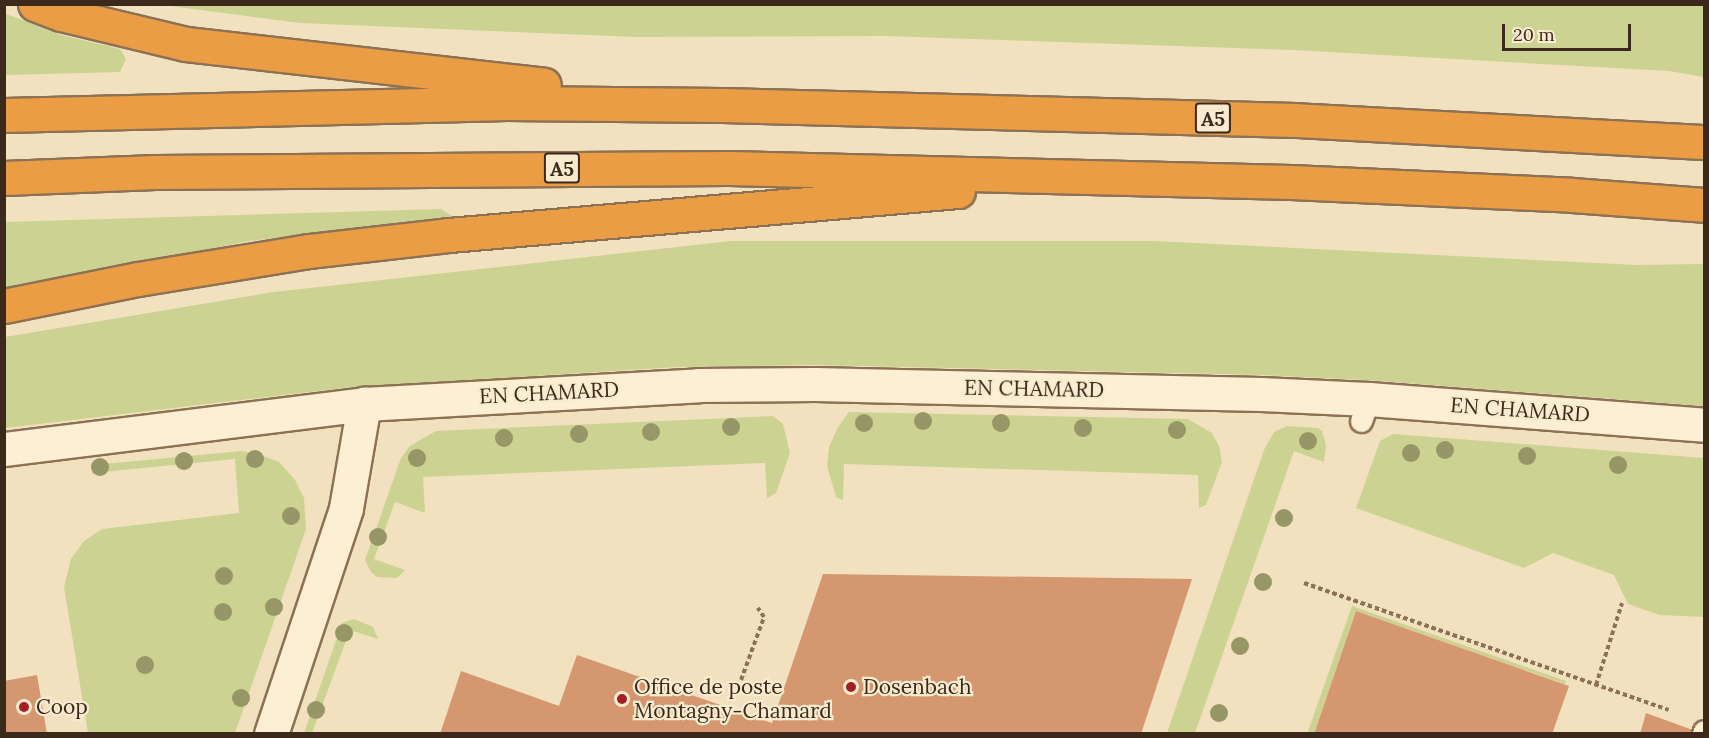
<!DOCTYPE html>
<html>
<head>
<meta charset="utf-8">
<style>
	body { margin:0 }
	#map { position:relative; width:1709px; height:738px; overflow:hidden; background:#f2e1be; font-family:Lora,serif }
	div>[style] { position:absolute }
	.green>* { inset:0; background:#ccd291 }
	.building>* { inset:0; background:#d59770 }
	.path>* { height:4px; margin-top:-2px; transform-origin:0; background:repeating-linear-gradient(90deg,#8d7155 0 4.5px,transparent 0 7.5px) }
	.roads { filter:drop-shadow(2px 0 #8d7155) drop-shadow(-2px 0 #8d7155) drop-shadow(0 2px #8d7155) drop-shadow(0 -2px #8d7155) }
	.lane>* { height:21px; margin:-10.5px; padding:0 10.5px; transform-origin:10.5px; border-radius:10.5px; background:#fcefd3 }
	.street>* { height:33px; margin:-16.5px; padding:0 16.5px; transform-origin:16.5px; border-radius:16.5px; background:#fcefd3 }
	.highway>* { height:33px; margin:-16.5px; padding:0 16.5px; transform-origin:16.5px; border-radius:16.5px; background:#eb9d45 }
	.trees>* { width:18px; height:18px; margin:-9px; border-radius:50%; background:#979667 }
	.dots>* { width:16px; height:16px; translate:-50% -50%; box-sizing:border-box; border:3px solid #f9ebcf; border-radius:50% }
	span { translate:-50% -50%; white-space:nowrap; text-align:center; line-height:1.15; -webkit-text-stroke:4.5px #f9ebcf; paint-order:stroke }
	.shield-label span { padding:2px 4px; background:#f9ebcf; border:2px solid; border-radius:4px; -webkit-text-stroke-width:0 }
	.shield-label { font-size:20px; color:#3b291b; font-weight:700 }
	.street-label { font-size:21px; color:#3b291b }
	.poi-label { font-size:21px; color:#3b291b }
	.left { translate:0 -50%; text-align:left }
	.frame { position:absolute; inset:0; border:6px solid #3b291b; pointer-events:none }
	.scale { position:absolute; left:1502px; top:24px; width:129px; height:27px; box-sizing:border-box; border:3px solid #3b291b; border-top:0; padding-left:8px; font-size:18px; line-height:21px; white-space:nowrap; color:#3b291b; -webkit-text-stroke:4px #f9ebcf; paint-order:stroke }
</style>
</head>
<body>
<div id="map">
	<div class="green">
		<div style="clip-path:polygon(1704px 4px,1704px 77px,1669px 71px,1294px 50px,884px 36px,637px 37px,300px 23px,163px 5px)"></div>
		<div style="clip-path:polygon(4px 13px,61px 35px,120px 49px,126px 59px,120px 72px,5px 75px)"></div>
		<div style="clip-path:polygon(441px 209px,452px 216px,249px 241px,5px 290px,4px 222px)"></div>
		<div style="clip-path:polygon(731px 241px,1154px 241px,1637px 265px,1704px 264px,1704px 406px,1367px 380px,1261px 375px,812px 365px,678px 367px,352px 387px,5px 428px,5px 337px,274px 292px)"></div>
		<div style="clip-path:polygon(849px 412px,1188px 419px,1212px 433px,1219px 446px,1222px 462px,1206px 505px,1199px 508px,1198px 475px,844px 464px,843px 500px,836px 497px,827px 466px,829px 447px,838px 427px)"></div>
		<div style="clip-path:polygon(773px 416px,783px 424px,790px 453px,776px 493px,767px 498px,765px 463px,423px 477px,425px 513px,395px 502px,374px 559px,405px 570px,397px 578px,377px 577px,371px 572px,365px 560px,401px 458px,410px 446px,436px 431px)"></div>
		<div style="clip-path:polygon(1287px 426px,1318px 428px,1322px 431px,1326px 445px,1324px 462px,1294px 451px,1195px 733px,1167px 733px,1264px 450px,1274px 432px)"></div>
		<div style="clip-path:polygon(1393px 434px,1704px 458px,1704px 617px,1660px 615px,1628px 604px,1614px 575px,1553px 553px,1524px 568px,1356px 508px,1380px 441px)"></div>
		<div style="clip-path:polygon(242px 451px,258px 454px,279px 462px,295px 480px,304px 498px,306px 529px,235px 733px,88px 733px,64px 587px,71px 559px,84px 541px,102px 529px,239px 513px,235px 459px,92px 473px,93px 465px)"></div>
		<div style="clip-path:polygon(1352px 606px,1566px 681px,1565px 684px,1356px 611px,1314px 733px,1307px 734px)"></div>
		<div style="clip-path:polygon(354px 619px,373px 627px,378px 639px,350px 630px,312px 733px,304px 733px,342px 623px)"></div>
	</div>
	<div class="building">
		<div style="clip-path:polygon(823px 574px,1192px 579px,1141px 734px,440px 734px,461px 671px,559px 706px,577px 655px,772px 723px)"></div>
		<div style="clip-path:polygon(1356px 611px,1569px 686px,1552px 734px,1314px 734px)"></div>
		<div style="clip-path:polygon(37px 675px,47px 734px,4px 734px,4px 681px)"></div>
		<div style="clip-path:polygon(1646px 713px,1701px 733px,1701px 734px,1640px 734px)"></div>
	</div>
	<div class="path">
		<div style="left:1304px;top:583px;width:386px;rotate:19.2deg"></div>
		<div style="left:741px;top:680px;width:67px;rotate:-69.9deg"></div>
		<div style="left:764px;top:617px;width:11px;rotate:-124deg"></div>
		<div style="left:1596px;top:685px;width:86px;rotate:-72.4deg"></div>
	</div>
	<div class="roads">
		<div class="lane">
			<div style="left:1361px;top:421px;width:23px;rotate:-70deg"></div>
			<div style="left:1703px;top:734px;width:3px;rotate:-72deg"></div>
		</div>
		<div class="street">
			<div style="left:4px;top:449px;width:363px;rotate:-7.1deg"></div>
			<div style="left:364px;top:404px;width:336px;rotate:-3.2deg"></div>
			<div style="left:699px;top:385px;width:116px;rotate:-0.5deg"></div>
			<div style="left:815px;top:384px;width:446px;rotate:1.3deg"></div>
			<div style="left:1261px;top:394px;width:108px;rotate:2.7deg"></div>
			<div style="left:1369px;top:399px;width:336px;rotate:4.4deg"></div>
			<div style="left:271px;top:734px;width:238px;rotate:-71.6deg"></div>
			<div style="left:346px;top:508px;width:106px;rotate:-80.2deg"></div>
		</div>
		<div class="highway">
			<div style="left:35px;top:4px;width:28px;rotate:21deg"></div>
			<div style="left:61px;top:14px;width:129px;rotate:13.5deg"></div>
			<div style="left:186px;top:44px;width:360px;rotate:6.5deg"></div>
			<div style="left:4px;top:115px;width:503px;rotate:-1.37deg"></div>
			<div style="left:507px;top:103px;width:215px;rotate:0.5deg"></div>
			<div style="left:722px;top:105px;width:573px;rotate:1.5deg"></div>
			<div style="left:1295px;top:120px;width:410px;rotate:3.1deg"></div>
			<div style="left:4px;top:178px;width:151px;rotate:-2.3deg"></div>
			<div style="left:155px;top:172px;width:574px;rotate:-0.4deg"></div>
			<div style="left:729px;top:168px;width:562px;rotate:1.43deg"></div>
			<div style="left:1291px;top:182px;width:281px;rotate:2.6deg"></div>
			<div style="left:1572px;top:195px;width:132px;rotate:4.3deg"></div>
			<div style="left:4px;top:306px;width:137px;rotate:-11.4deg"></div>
			<div style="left:138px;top:279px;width:173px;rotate:-9.3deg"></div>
			<div style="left:309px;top:251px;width:141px;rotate:-6.5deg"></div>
			<div style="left:449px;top:235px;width:511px;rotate:-4.94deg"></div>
		</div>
	</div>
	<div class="trees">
		<div style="left:923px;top:421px"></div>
		<div style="left:864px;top:423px"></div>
		<div style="left:1001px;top:423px"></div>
		<div style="left:731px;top:427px"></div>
		<div style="left:1083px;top:428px"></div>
		<div style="left:1177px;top:430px"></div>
		<div style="left:651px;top:432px"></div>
		<div style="left:579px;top:434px"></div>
		<div style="left:504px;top:438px"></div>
		<div style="left:1308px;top:441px"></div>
		<div style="left:1445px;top:450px"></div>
		<div style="left:1411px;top:453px"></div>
		<div style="left:1527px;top:456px"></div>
		<div style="left:417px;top:458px"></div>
		<div style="left:255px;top:459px"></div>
		<div style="left:184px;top:461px"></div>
		<div style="left:1618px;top:465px"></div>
		<div style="left:100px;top:467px"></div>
		<div style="left:291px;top:516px"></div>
		<div style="left:1284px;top:518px"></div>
		<div style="left:378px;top:537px"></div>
		<div style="left:224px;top:576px"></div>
		<div style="left:1263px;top:582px"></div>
		<div style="left:274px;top:607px"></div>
		<div style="left:223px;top:612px"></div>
		<div style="left:344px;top:633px"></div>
		<div style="left:1240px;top:646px"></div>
		<div style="left:145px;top:665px"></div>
		<div style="left:241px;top:698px"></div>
		<div style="left:316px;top:710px"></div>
		<div style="left:1219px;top:713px"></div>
	</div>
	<div class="dots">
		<div style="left:851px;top:687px;background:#a21f24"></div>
		<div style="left:622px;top:699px;background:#a21f24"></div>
		<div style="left:24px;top:707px;background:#a21f24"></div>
	</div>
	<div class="shield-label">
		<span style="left:1213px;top:118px">A5</span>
		<span style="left:562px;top:168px">A5</span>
	</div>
	<div class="street-label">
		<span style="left:1034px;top:389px;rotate:1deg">EN CHAMARD</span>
		<span style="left:549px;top:393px;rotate:-3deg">EN CHAMARD</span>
		<span style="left:1520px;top:410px;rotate:4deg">EN CHAMARD</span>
	</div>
	<div class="poi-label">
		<span class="left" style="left:634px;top:699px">Office de poste<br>Montagny-Chamard</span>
		<span class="left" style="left:863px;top:687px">Dosenbach</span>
		<span class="left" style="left:36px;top:707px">Coop</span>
	</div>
	<div class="frame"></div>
	<div class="scale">20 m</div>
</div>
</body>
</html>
